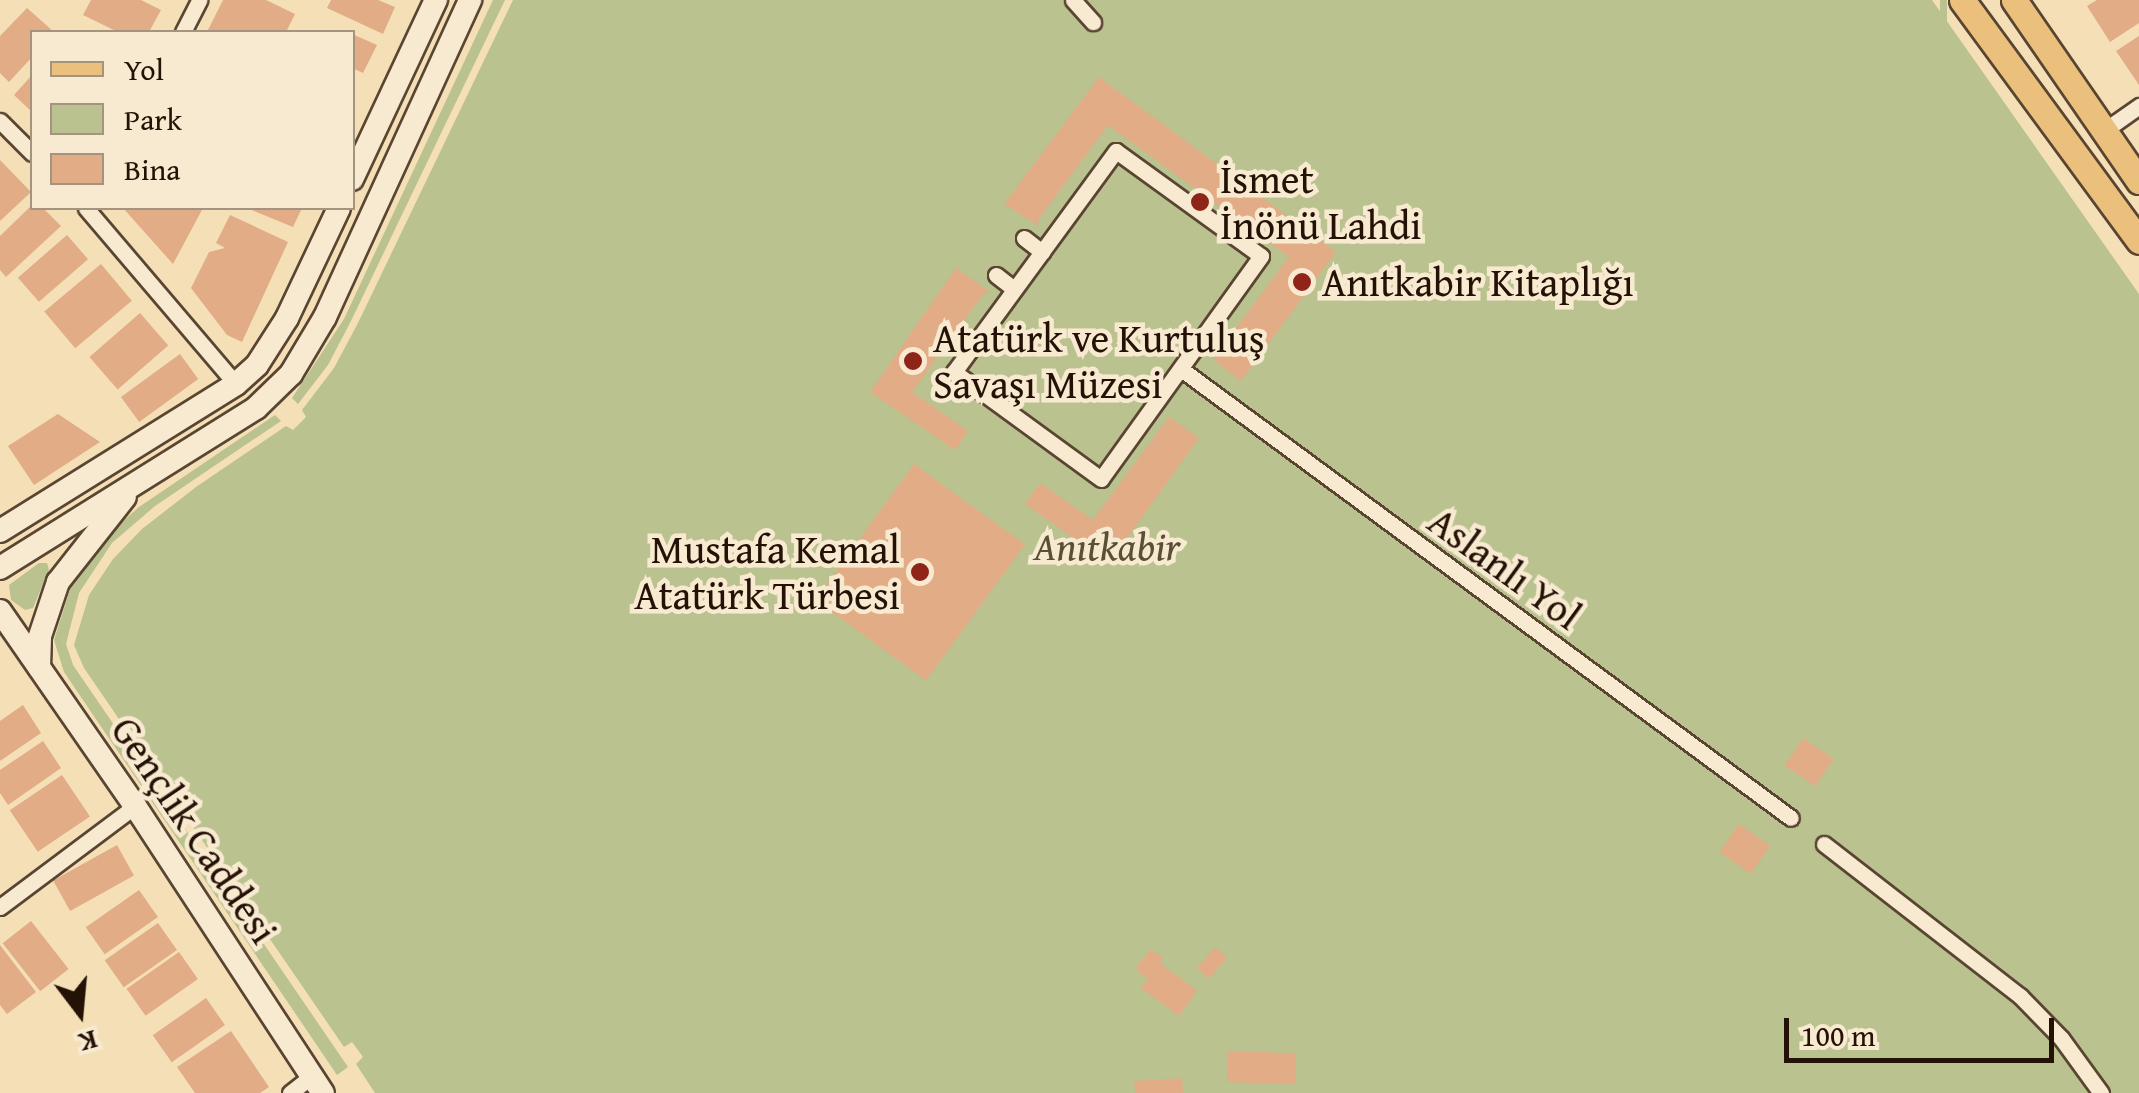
<!DOCTYPE html>
<html>
<head>
<meta charset="utf-8">
<style>
	body { margin:0 }
	#map { position:relative; width:2139px; height:1093px; overflow:hidden; background:#f4dfb7; font-family:"Gentium Book Plus",serif }
	div>[style] { position:absolute }
	.green>* { inset:0; background:#bac28f; transform-origin:0 0 }
	.building>* { inset:0; background:#e1ac86; transform-origin:0 0 }
	.roads { filter:drop-shadow(2px 0 #594532) drop-shadow(-2px 0 #594532) drop-shadow(0 2px #594532) drop-shadow(0 -2px #594532) }
	.street>* { height:15px; margin:-7.5px; padding:0 7.5px; transform-origin:7.5px; border-radius:7.5px; background:#f8ead0 }
	.secondary>* { height:22px; margin:-11px; padding:0 11px; transform-origin:11px; border-radius:11px; background:#f8ead0 }
	.primary>* { height:25px; margin:-12.5px; padding:0 12.5px; transform-origin:12.5px; border-radius:12.5px; background:#eac07c }
	.dots>* { width:28px; height:28px; translate:-50% -50%; box-sizing:border-box; border:5px solid #f8ead0; border-radius:50% }
	span { translate:-50% -50%; white-space:nowrap; text-align:center; line-height:1.15; -webkit-text-stroke:9px #f8ead0; paint-order:stroke }
	.poi-label { font-size:40px; color:#251206 }
	.left { translate:0 -50%; text-align:left }
	.right { translate:-100% -50%; text-align:right }
	.park-label { font-size:40px; color:#595036; font-style:italic }
	.street-label { font-size:40px; color:#251206 }
	.legend { position:absolute; left:30px; top:30px; width:325px; height:180px; box-sizing:border-box; background:#f8ead0; border:2px solid #a4947f; margin:0; padding:12px 18px; list-style:none; font-size:30px; color:#251206 }
	.legend li { display:flex; align-items:center; gap:20px; height:50px }
	.legend b { width:50px; border:2px solid #a4947f }
	.north { position:absolute; left:30px; top:963px; width:100px; height:100px; -webkit-text-stroke:8px #f8ead0; paint-order:stroke; rotate:164deg; font-size:28px; font-weight:700; line-height:40px; text-align:center; color:#251206 }
	.north::after { content:''; display:block; margin:auto; width:35px; height:45px; background:#251206; clip-path:polygon(50% 0,100% 100%,50% 72%,0 100%) }
	.scale { position:absolute; left:1784px; top:1018px; width:270px; height:45px; box-sizing:border-box; border:5px solid #251206; border-top:0; padding-left:12px; font-size:30px; line-height:35px; white-space:nowrap; color:#251206; -webkit-text-stroke:8px #f8ead0; paint-order:stroke }
</style>
</head>
<body>
<div id="map">
	<div class="green">
		<div style="clip-path:polygon(493px 0,505px 0,351px 321px,328px 365px,298px 404px,292px 398px,344px 319px)"></div>
		<div style="clip-path:polygon(513px 0,1932px 0,2139px 294px,2139px 1093px,375px 1093px,356px 1064px,363px 1057px,352px 1042px,344px 1047px,84px 668px,74px 645px,89px 595px,113px 559px,142px 529px,196px 487px,286px 426px,293px 430px,306px 417px,302px 410px,334px 368px,358px 323px)"></div>
		<div style="left:1940px;top:0;width:7px;height:343px"></div>
		<div style="clip-path:polygon(275px 415px,281px 421px,155px 506px,112px 543px,79px 593px,66px 644px,73px 665px,348px 1067px,337px 1075px,64px 672px,54px 640px,72px 583px,87px 556px,108px 534px,139px 507px)"></div>
		<div style="clip-path:polygon(39px 563px,47px 563px,49px 570px,33px 608px,25px 610px,11px 600px,9px 585px)"></div>
	</div>
	<div class="building">
		<div style="clip-path:polygon(91px 0,141px 0,161px 10px,149px 32px,118px 32px,83px 15px)"></div>
		<div style="clip-path:polygon(223px 0,266px 0,295px 14px,286px 32px,207px 32px)"></div>
		<div style="clip-path:polygon(331px 0,378px 0,395px 7px,383px 34px,327px 8px)"></div>
		<div style="clip-path:polygon(2097px 0,2139px 0,2139px 23px,2110px 42px,2087px 6px)"></div>
		<div style="clip-path:polygon(27px 8px,54px 32px,32px 32px,32px 57px,9px 82px,0 73px,0 36px)"></div>
		<div style="clip-path:polygon(352px 34px,377px 45px,363px 73px,352px 68px)"></div>
		<div style="clip-path:polygon(2139px 36px,2139px 85px,2116px 51px)"></div>
		<div style="clip-path:polygon(32px 75px,32px 112px,14px 95px)"></div>
		<div style="clip-path:polygon(1099px 77px,1336px 252px,1241px 381px,1213px 359px,1289px 257px,1108px 125px,1038px 220px,1039px 226px,1004px 204px)"></div>
		<div style="clip-path:polygon(0 160px,31px 192px,0 221px)"></div>
		<div style="clip-path:polygon(32px 205px,43px 208px,61px 226px,6px 277px,0 270px,0 236px)"></div>
		<div style="clip-path:polygon(123px 208px,203px 208px,173px 264px)"></div>
		<div style="clip-path:polygon(247px 208px,302px 208px,293px 227px)"></div>
		<div style="clip-path:polygon(230px 215px,288px 242px,242px 342px,227px 335px,191px 288px,209px 252px,225px 248px,216px 243px)"></div>
		<div style="left:67px;top:235px;width:32px;height:65px;rotate:49deg"></div>
		<div style="left:101px;top:264px;width:48px;height:74px;rotate:50deg"></div>
		<div style="clip-path:polygon(956px 268px,990px 292px,984px 293px,912px 392px,968px 431px,955px 450px,870px 392px)"></div>
		<div style="left:140px;top:313px;width:43px;height:67px;rotate:49deg"></div>
		<div style="left:180px;top:354px;width:31px;height:73px;rotate:54deg"></div>
		<div style="clip-path:polygon(58px 414px,100px 442px,34px 485px,8px 446px)"></div>
		<div style="clip-path:polygon(1169px 417px,1199px 438px,1109px 563px,1025px 504px,1040px 483px,1093px 520px)"></div>
		<div style="left:914px;top:464px;width:137px;height:168px;rotate:36deg"></div>
		<div style="clip-path:polygon(23px 705px,41px 733px,0 761px,0 721px)"></div>
		<div style="left:1803px;top:738px;width:37px;height:33px;rotate:34deg"></div>
		<div style="clip-path:polygon(43px 741px,61px 768px,8px 805px,0 793px,0 770px)"></div>
		<div style="left:62px;top:775px;width:50px;height:63px;rotate:56deg"></div>
		<div style="left:1739px;top:824px;width:38px;height:34px;rotate:35deg"></div>
		<div style="left:117px;top:845px;width:35px;height:73px;rotate:61deg"></div>
		<div style="left:139px;top:890px;width:33px;height:65px;rotate:55deg"></div>
		<div style="left:31px;top:921px;width:61px;height:36px;rotate:52deg"></div>
		<div style="left:158px;top:923px;width:33px;height:65px;rotate:55deg"></div>
		<div style="clip-path:polygon(0 945px,36px 992px,7px 1014px,0 1005px)"></div>
		<div style="left:1215px;top:947px;width:16px;height:28px;rotate:40deg"></div>
		<div style="clip-path:polygon(1151px 949px,1164px 959px,1160px 963px,1197px 991px,1179px 1016px,1141px 988px,1148px 979px,1135px 969px)"></div>
		<div style="left:179px;top:952px;width:33px;height:64px;rotate:55deg"></div>
		<div style="left:206px;top:998px;width:33px;height:65px;rotate:55deg"></div>
		<div style="clip-path:polygon(231px 1031px,269px 1087px,260px 1093px,195px 1093px,177px 1067px)"></div>
		<div style="left:1228px;top:1051px;width:68px;height:31px;rotate:2deg"></div>
		<div style="clip-path:polygon(1182px 1078px,1183px 1093px,1135px 1093px,1134px 1081px)"></div>
	</div>
	<div class="roads">
		<div class="street">
			<div style="left:1073px;top:0;width:30px;rotate:48deg"></div>
			<div style="left:183px;top:32px;width:36px;rotate:-63deg"></div>
			<div style="left:0;top:121px;width:45px;rotate:45deg"></div>
			<div style="left:2105px;top:130px;width:42px;rotate:-35.2deg"></div>
			<div style="left:1116px;top:151px;width:179px;rotate:35.9deg"></div>
			<div style="left:1261px;top:256px;width:274px;rotate:125.7deg"></div>
			<div style="left:1101px;top:479px;width:182px;rotate:-143.9deg"></div>
			<div style="left:954px;top:372px;width:274px;rotate:-53.8deg"></div>
			<div style="left:86px;top:208px;width:231px;rotate:49.6deg"></div>
			<div style="left:1024px;top:238px;width:23px;rotate:38deg"></div>
			<div style="left:996px;top:275px;width:23px;rotate:38deg"></div>
			<div style="left:1181px;top:369px;width:757px;rotate:36.36deg"></div>
			<div style="left:1824px;top:844px;width:248px;rotate:37.8deg"></div>
			<div style="left:2020px;top:996px;width:59px;rotate:45.7deg"></div>
			<div style="left:2061px;top:1038px;width:68px;rotate:54deg"></div>
			<div style="left:0;top:907px;width:169px;rotate:-36.8deg"></div>
			<div style="left:290px;top:1093px;width:28px;rotate:-38deg"></div>
		</div>
		<div class="secondary">
			<div style="left:352px;top:179px;width:198px;rotate:-64.9deg"></div>
			<div style="left:0;top:531px;width:278px;rotate:-31.9deg"></div>
			<div style="left:236px;top:384px;width:28px;rotate:-42deg"></div>
			<div style="left:257px;top:365px;width:56px;rotate:-57.4deg"></div>
			<div style="left:287px;top:318px;width:122px;rotate:-64.7deg"></div>
			<div style="left:0;top:568px;width:302px;rotate:-32deg"></div>
			<div style="left:256px;top:408px;width:49px;rotate:-44.2deg"></div>
			<div style="left:291px;top:374px;width:66px;rotate:-59.2deg"></div>
			<div style="left:325px;top:317px;width:349px;rotate:-65.4deg"></div>
			<div style="left:0;top:611px;width:237px;rotate:55.3deg"></div>
			<div style="left:135px;top:806px;width:343px;rotate:56.8deg"></div>
			<div style="left:39px;top:667px;width:31px;rotate:-88deg"></div>
			<div style="left:40px;top:636px;width:57px;rotate:-71.6deg"></div>
			<div style="left:58px;top:582px;width:108px;rotate:-51.8deg"></div>
		</div>
		<div class="primary">
			<div style="left:1962px;top:0;width:299px;rotate:53.7deg"></div>
			<div style="left:2014px;top:0;width:220px;rotate:55.4deg"></div>
		</div>
	</div>
	<div class="dots">
		<div style="left:1200px;top:202px;background:#8f2418"></div>
		<div style="left:1302px;top:282px;background:#8f2418"></div>
		<div style="left:913px;top:361px;background:#8f2418"></div>
		<div style="left:920px;top:572px;background:#8f2418"></div>
	</div>
	<div class="poi-label">
		<span class="left" style="left:1220px;top:202px">İsmet<br>İnönü Lahdi</span>
		<span class="left" style="left:1322px;top:282px">Anıtkabir Kitaplığı</span>
		<span class="left" style="left:933px;top:361px">Atatürk ve Kurtuluş<br>Savaşı Müzesi</span>
		<span class="right" style="left:900px;top:572px">Mustafa Kemal<br>Atatürk Türbesi</span>
	</div>
	<div class="park-label">
		<span style="left:1107px;top:546px">Anıtkabir</span>
	</div>
	<div class="street-label">
		<span style="left:1505px;top:568px;rotate:36deg">Aslanlı Yol</span>
		<span style="left:195px;top:830px;rotate:56deg">Gençlik Caddesi</span>
	</div>
	<ul class="legend">
	<li><b style="height:12px;background:#eac07c"></b>Yol</li>
	<li><b style="height:28px;background:#bac28f"></b>Park</li>
	<li><b style="height:28px;background:#e1ac86"></b>Bina</li>
	</ul>
	<div class="north">K</div>
	<div class="scale">100 m</div>
</div>
</body>
</html>
